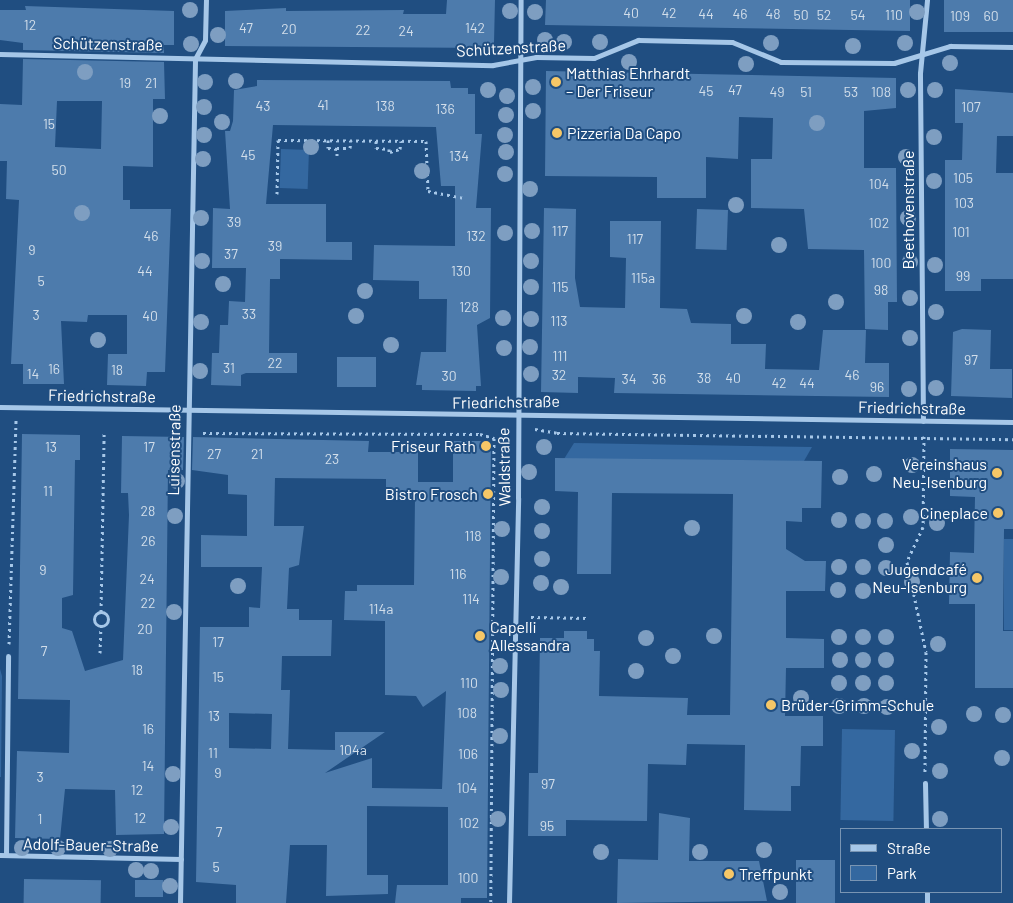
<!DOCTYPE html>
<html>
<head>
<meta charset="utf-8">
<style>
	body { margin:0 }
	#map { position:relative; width:1013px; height:903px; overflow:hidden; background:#204e81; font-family:Barlow,sans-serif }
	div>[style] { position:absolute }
	.green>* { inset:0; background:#3468a0; transform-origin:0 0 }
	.building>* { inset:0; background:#4d7bac; transform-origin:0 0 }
	.path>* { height:3px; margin-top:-1.5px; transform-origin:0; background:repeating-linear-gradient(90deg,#a6c7e8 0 2.5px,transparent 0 6.5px) }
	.path>.ring { margin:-1.5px; padding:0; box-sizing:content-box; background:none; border:3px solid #a6c7e8; border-radius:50% }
	.street>* { height:5px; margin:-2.5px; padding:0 2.5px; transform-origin:2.5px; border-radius:2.5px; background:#a6c7e8 }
	.trees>* { width:16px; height:16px; margin:-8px; border-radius:50%; background:#7e9ec1 }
	.dots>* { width:14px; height:14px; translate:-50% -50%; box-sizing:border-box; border:2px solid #204e81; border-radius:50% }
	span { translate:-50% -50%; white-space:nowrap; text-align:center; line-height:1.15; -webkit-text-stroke:4px #204e81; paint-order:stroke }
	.number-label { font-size:14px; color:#d2deea }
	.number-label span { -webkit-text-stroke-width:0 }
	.street-label { font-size:16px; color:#fff }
	.poi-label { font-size:16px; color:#fff }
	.left { translate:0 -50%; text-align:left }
	.right { translate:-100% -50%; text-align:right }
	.legend { position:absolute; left:840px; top:828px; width:162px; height:65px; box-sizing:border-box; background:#204e81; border:1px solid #7995b3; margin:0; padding:6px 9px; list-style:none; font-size:15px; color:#fff }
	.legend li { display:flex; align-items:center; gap:10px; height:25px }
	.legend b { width:25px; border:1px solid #7995b3 }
</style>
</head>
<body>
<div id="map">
	<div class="green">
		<div style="left:281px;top:149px;width:28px;height:39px;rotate:2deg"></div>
		<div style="clip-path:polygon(574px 443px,812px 447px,804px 461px,564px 459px)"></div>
		<div style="left:1004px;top:539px;width:9px;height:91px"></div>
		<div style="clip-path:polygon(0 669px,2px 676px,1px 777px,0 777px)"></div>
		<div style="left:842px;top:729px;width:53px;height:91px;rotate:1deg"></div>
	</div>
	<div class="building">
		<div style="clip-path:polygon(447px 0,495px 0,494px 43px,488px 48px,225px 46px,225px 11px,286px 8px,286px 11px,404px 10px,403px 14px,446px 14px)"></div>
		<div style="clip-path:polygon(546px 0,910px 0,910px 31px,545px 25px)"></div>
		<div style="left:944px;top:0;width:69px;height:32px"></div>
		<div style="clip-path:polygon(25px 6px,174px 11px,174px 45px,164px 45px,164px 53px,23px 50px,23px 43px,0 40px,0 10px,26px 10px)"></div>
		<div style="clip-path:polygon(evenodd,23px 59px,164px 62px,165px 99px,153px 99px,153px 167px,123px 166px,123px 200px,130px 200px,130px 209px,171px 209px,165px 372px,147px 372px,146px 386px,107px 385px,108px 354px,127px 354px,127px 315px,88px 315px,87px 322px,61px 321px,64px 384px,23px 384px,23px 364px,11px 364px,19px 200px,6px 199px,7px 161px,0 161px,0 104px,22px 105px,23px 59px,57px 101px,102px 101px,101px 149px,55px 147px,57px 101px)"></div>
		<div style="clip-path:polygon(546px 71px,896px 78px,896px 108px,864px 111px,864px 168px,896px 168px,897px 302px,888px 302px,888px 330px,865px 329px,864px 250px,808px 249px,804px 209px,751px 208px,751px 159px,772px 159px,773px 118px,739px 117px,738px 159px,706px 157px,706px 198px,657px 198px,657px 177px,545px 176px)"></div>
		<div style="clip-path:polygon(257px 80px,450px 81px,451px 88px,468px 88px,468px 94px,475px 94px,475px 134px,482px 134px,476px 208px,491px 208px,490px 318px,477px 325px,481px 386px,476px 386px,476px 391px,422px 390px,422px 385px,416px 385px,421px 352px,446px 352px,447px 299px,419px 299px,419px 281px,373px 280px,374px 245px,455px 246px,455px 186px,441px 186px,436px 127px,273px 125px,266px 204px,326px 204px,326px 242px,352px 242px,352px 260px,280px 259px,280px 279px,270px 279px,269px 353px,297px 353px,297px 373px,246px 373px,241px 375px,241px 386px,211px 385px,212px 353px,219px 353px,220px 325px,228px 325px,229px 301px,245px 302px,246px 268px,212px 268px,213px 208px,230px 209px,225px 131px,230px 131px,233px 121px,234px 90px,257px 86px)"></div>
		<div style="clip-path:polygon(955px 89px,1013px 93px,1013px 136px,997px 136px,996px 173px,1013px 173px,1013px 279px,981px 279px,981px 291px,945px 291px,945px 160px,962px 160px,963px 123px,955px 123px)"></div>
		<div style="clip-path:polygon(544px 208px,576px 209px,575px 278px,580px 307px,625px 308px,626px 258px,610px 257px,610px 221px,661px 221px,660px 308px,687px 309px,691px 323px,731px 324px,731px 344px,766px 344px,765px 369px,819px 370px,823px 330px,866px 330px,865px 363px,889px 363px,889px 397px,614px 393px,615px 378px,578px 377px,578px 393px,541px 392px)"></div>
		<div style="left:697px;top:209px;width:31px;height:40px;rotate:2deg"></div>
		<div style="clip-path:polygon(962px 329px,991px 330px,990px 369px,1012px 369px,1012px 398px,951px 396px,953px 332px)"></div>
		<div style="left:337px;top:357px;width:39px;height:30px"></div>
		<div style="clip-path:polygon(22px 434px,80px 435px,80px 460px,75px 460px,73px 595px,62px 598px,62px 628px,72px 631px,85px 671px,123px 660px,129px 515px,128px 493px,121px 493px,122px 436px,184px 437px,183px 470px,168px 470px,164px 834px,116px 835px,115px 790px,65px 789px,60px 839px,15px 838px,17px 751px,69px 753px,70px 700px,18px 699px)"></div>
		<div style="clip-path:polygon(evenodd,193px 437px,369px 441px,368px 452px,418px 452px,418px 482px,453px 482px,453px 441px,491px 441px,487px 898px,461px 898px,461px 903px,395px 903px,397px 885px,448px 885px,448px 807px,367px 806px,367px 875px,388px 875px,388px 894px,326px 896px,327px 845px,290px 845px,286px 903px,236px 903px,236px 885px,196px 882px,200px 627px,249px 627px,249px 607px,260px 608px,262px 567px,201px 567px,201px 535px,247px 536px,247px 495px,228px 494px,228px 475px,192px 470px,193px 437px,275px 478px,386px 479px,386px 496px,415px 497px,414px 585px,357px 585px,357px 591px,345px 591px,344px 620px,385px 621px,385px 695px,416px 696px,423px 707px,446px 691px,442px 789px,372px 788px,372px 758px,325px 773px,385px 732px,335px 732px,335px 750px,288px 749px,290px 690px,281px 690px,282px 656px,331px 656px,332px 620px,299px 620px,299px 609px,287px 609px,289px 568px,299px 565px,304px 526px,274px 526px,275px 478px,193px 437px,229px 713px,272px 714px,271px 749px,229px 748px,229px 713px)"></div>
		<div style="clip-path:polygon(950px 449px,1013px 450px,1013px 529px,1004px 529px,1003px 631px,1013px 631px,1013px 688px,975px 688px,975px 604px,949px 604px,950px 552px,974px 553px,975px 497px,950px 496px)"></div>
		<div style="clip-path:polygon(555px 458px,822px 461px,821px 508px,802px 508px,802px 522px,786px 521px,786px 549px,805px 561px,826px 561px,825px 591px,786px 591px,786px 638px,824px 639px,824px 668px,786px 668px,785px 716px,823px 716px,823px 746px,801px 746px,800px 786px,791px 786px,791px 811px,744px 810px,745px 745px,687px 744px,686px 765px,648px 764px,647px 821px,566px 820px,566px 836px,528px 836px,529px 773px,538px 773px,540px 638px,564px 638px,564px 631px,587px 631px,587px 639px,594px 639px,594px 651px,600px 651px,599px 696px,688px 698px,687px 715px,730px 715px,733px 494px,612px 493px,611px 574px,577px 574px,578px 492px,555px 491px)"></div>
		<div style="clip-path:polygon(659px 813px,690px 818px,689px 861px,759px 861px,767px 901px,617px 903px,618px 859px,658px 860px)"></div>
		<div style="left:796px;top:860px;width:39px;height:43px"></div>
		<div style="left:24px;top:879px;width:77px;height:24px;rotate:1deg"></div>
		<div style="left:135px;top:880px;width:28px;height:17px"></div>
	</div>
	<div class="path">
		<div style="left:328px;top:140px;width:8px;rotate:90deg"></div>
		<div style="left:328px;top:148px;width:10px;rotate:6deg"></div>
		<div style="left:376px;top:141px;width:7px;rotate:90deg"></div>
		<div style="left:376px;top:148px;width:13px;rotate:4deg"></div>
		<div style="left:389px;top:149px;width:6px;rotate:90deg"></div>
		<div style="left:390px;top:152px;width:10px;rotate:-17deg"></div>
		<div style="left:400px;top:149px;width:8px;rotate:-83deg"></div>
		<div style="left:337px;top:156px;width:8px;rotate:-90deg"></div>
		<div style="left:337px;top:148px;width:13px"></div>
		<div style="left:350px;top:148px;width:8px;rotate:-83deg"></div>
		<div style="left:277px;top:194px;width:54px;rotate:-88.9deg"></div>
		<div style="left:278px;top:140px;width:148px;rotate:0.4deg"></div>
		<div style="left:426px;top:141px;width:50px;rotate:87.7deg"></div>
		<div style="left:428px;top:191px;width:36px;rotate:11deg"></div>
		<div style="left:535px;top:429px;width:22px;rotate:10deg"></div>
		<div style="left:557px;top:433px;width:456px;rotate:0.8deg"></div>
		<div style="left:203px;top:433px;width:277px;rotate:0.2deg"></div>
		<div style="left:480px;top:434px;width:15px;rotate:16deg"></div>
		<div style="left:494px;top:438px;width:465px;rotate:90.4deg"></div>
		<div style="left:924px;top:436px;width:91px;rotate:90.6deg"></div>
		<div style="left:923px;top:527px;width:38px;rotate:115deg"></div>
		<div style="left:907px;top:562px;width:92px;rotate:78.1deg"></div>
		<div style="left:926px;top:652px;width:120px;rotate:90.5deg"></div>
		<div style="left:101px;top:612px;width:179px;rotate:-89deg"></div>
		<div class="ring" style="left:94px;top:612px;width:11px;height:11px"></div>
		<div style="left:531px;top:617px;width:57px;rotate:1deg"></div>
		<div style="left:9px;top:644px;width:224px;rotate:-88.2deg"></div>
		<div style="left:100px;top:653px;width:27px;rotate:-88deg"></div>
	</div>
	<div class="street">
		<div style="left:0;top:54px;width:493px;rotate:1.3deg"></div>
		<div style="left:493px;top:65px;width:44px;rotate:-10.5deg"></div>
		<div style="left:536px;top:57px;width:58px;rotate:1deg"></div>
		<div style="left:594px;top:58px;width:48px;rotate:-22.2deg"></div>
		<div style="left:638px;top:40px;width:94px;rotate:1.2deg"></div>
		<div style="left:732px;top:42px;width:53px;rotate:22.2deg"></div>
		<div style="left:781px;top:62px;width:113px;rotate:0.5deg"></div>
		<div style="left:894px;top:63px;width:59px;rotate:-16.9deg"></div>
		<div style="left:950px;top:46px;width:63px;rotate:0.9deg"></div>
		<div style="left:0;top:407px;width:1013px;rotate:0.85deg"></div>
		<div style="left:923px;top:421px;width:348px;rotate:-90.5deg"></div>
		<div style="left:920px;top:73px;width:73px;rotate:-84.5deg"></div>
		<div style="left:925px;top:783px;width:46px;rotate:88.8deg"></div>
		<div style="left:0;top:855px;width:181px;rotate:1.3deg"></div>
		<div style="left:6px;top:855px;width:199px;rotate:-89.4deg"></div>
		<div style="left:927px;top:892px;width:11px;rotate:90deg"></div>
		<div style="left:180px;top:903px;width:844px;rotate:-88.98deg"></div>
		<div style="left:195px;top:59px;width:21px;rotate:-62deg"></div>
		<div style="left:205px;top:40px;width:40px;rotate:-88.6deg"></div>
		<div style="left:509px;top:903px;width:405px;rotate:-88.7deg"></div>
		<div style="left:518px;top:498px;width:498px;rotate:-89.7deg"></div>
	</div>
	<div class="trees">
		<div style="left:190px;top:10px"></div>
		<div style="left:510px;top:11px"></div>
		<div style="left:535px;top:12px"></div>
		<div style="left:917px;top:12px"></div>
		<div style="left:218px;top:35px"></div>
		<div style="left:545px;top:40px"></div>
		<div style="left:564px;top:42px"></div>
		<div style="left:600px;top:42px"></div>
		<div style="left:771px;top:43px"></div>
		<div style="left:905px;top:43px"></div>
		<div style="left:191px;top:44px"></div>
		<div style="left:853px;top:46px"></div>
		<div style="left:629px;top:62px"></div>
		<div style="left:950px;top:63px"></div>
		<div style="left:746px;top:64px"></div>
		<div style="left:85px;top:72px"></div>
		<div style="left:236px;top:81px"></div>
		<div style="left:205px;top:82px"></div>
		<div style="left:533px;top:87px"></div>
		<div style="left:488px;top:90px"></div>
		<div style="left:908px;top:90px"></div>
		<div style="left:935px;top:90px"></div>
		<div style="left:507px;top:96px"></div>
		<div style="left:204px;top:107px"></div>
		<div style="left:533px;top:111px"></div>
		<div style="left:506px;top:115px"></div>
		<div style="left:160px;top:116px"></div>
		<div style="left:222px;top:122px"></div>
		<div style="left:817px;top:123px"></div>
		<div style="left:204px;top:135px"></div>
		<div style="left:505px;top:135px"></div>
		<div style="left:934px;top:137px"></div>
		<div style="left:311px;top:147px"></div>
		<div style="left:506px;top:152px"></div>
		<div style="left:906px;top:157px"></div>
		<div style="left:203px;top:159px"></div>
		<div style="left:422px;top:171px"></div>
		<div style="left:505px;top:174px"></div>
		<div style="left:934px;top:181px"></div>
		<div style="left:530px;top:189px"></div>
		<div style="left:736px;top:205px"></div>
		<div style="left:82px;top:213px"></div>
		<div style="left:201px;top:218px"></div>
		<div style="left:908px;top:218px"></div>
		<div style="left:532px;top:231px"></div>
		<div style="left:505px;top:233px"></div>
		<div style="left:779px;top:245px"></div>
		<div style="left:202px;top:261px"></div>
		<div style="left:531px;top:261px"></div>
		<div style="left:910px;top:262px"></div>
		<div style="left:935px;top:265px"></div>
		<div style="left:223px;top:284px"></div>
		<div style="left:531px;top:287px"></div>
		<div style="left:365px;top:291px"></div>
		<div style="left:910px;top:298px"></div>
		<div style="left:836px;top:302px"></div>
		<div style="left:936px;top:312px"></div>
		<div style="left:356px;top:316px"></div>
		<div style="left:744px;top:316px"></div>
		<div style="left:503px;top:318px"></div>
		<div style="left:531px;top:319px"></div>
		<div style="left:201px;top:322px"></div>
		<div style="left:798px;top:322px"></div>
		<div style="left:910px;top:338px"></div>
		<div style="left:98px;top:340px"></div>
		<div style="left:391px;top:345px"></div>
		<div style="left:530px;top:347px"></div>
		<div style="left:504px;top:348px"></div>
		<div style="left:200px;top:371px"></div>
		<div style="left:531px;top:374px"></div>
		<div style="left:936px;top:388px"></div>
		<div style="left:909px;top:389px"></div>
		<div style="left:544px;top:447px"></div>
		<div style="left:912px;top:465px"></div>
		<div style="left:529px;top:472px"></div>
		<div style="left:874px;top:474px"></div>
		<div style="left:840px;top:477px"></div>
		<div style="left:177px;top:481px"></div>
		<div style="left:542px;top:507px"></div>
		<div style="left:175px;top:516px"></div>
		<div style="left:911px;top:517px"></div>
		<div style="left:839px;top:520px"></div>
		<div style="left:863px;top:521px"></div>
		<div style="left:885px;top:521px"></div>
		<div style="left:937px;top:523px"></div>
		<div style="left:692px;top:528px"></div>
		<div style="left:502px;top:529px"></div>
		<div style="left:542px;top:531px"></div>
		<div style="left:886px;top:545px"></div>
		<div style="left:542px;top:559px"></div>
		<div style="left:839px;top:567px"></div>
		<div style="left:863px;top:567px"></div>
		<div style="left:886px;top:568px"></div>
		<div style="left:501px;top:577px"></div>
		<div style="left:912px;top:582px"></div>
		<div style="left:541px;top:583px"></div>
		<div style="left:238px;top:586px"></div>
		<div style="left:561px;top:587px"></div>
		<div style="left:838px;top:590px"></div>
		<div style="left:863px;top:591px"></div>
		<div style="left:174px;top:612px"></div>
		<div style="left:714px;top:636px"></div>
		<div style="left:839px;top:637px"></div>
		<div style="left:863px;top:637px"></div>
		<div style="left:886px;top:637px"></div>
		<div style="left:646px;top:638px"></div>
		<div style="left:938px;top:644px"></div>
		<div style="left:673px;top:656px"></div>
		<div style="left:840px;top:660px"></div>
		<div style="left:863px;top:660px"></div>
		<div style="left:886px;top:660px"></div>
		<div style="left:500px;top:666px"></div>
		<div style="left:636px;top:671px"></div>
		<div style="left:839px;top:683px"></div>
		<div style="left:863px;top:683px"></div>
		<div style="left:886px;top:683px"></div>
		<div style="left:501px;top:690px"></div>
		<div style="left:801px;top:698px"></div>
		<div style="left:839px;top:706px"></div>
		<div style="left:864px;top:706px"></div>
		<div style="left:887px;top:707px"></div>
		<div style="left:974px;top:714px"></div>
		<div style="left:1003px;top:715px"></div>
		<div style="left:939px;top:727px"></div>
		<div style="left:500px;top:736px"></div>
		<div style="left:912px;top:751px"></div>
		<div style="left:1002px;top:758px"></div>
		<div style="left:940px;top:771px"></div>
		<div style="left:173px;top:774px"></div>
		<div style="left:498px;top:819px"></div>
		<div style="left:940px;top:819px"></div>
		<div style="left:171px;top:827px"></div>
		<div style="left:22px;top:848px"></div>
		<div style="left:58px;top:848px"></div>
		<div style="left:110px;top:849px"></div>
		<div style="left:764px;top:850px"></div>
		<div style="left:601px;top:852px"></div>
		<div style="left:700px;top:852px"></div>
		<div style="left:136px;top:870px"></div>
		<div style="left:151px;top:871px"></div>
		<div style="left:170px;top:886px"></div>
		<div style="left:780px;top:892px"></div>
	</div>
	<div class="dots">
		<div style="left:556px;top:82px;background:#f6c767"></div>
		<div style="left:557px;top:133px;background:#f6c767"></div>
		<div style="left:486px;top:446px;background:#f6c767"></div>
		<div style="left:997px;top:473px;background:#f6c767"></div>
		<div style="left:488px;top:494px;background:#f6c767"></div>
		<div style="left:998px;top:513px;background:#f6c767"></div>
		<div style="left:977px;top:578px;background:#f6c767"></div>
		<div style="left:480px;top:636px;background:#f6c767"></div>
		<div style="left:771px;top:705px;background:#f6c767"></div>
		<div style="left:729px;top:874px;background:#f6c767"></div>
	</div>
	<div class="number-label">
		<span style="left:631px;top:13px">40</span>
		<span style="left:669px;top:13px">42</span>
		<span style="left:706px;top:14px">44</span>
		<span style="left:740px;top:14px">46</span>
		<span style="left:773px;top:14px">48</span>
		<span style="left:801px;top:15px">50</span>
		<span style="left:824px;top:15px">52</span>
		<span style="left:858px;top:15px">54</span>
		<span style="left:894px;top:15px">110</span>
		<span style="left:960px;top:16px">109</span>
		<span style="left:991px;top:16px">60</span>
		<span style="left:30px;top:25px">12</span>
		<span style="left:246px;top:28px">47</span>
		<span style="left:475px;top:28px">142</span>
		<span style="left:289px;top:29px">20</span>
		<span style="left:363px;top:30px">22</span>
		<span style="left:406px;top:31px">24</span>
		<span style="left:125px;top:83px">19</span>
		<span style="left:151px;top:83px">21</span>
		<span style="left:735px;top:90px">47</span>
		<span style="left:706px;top:91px">45</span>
		<span style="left:777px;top:92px">49</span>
		<span style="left:806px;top:92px">51</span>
		<span style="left:851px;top:92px">53</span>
		<span style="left:881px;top:92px">108</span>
		<span style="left:323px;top:105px">41</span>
		<span style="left:263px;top:106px">43</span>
		<span style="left:385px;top:106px">138</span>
		<span style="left:971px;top:107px">107</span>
		<span style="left:445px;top:109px">136</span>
		<span style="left:49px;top:124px">15</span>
		<span style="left:248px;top:155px">45</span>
		<span style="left:459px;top:156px">134</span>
		<span style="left:59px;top:170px">50</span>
		<span style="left:963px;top:178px">105</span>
		<span style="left:879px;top:184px">104</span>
		<span style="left:964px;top:203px">103</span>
		<span style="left:234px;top:222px">39</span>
		<span style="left:879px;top:223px">102</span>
		<span style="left:560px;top:231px">117</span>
		<span style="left:961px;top:232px">101</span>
		<span style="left:151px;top:236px">46</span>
		<span style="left:476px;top:236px">132</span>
		<span style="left:635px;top:239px">117</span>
		<span style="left:275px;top:246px">39</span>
		<span style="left:32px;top:250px">9</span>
		<span style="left:231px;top:254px">37</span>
		<span style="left:881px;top:263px">100</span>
		<span style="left:145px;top:271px">44</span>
		<span style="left:461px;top:271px">130</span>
		<span style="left:963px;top:276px">99</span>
		<span style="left:643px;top:278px">115a</span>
		<span style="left:41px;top:281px">5</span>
		<span style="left:560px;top:287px">115</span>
		<span style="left:881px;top:290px">98</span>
		<span style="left:469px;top:307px">128</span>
		<span style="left:249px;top:314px">33</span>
		<span style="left:36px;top:315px">3</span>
		<span style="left:150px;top:316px">40</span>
		<span style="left:559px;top:321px">113</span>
		<span style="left:560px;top:356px">111</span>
		<span style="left:971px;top:360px">97</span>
		<span style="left:275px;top:363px">22</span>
		<span style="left:229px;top:368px">31</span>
		<span style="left:54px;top:369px">16</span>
		<span style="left:117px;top:370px">18</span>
		<span style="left:33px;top:374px">14</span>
		<span style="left:559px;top:375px">32</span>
		<span style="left:852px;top:375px">46</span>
		<span style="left:449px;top:376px">30</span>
		<span style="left:704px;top:378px">38</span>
		<span style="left:733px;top:378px">40</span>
		<span style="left:629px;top:379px">34</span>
		<span style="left:659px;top:379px">36</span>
		<span style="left:779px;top:383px">42</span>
		<span style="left:807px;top:383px">44</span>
		<span style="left:877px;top:387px">96</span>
		<span style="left:51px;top:447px">13</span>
		<span style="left:149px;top:447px">17</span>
		<span style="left:214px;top:454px">27</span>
		<span style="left:257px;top:454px">21</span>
		<span style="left:332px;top:459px">23</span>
		<span style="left:48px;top:491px">11</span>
		<span style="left:148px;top:511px">28</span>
		<span style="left:473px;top:536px">118</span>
		<span style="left:148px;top:541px">26</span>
		<span style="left:43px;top:570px">9</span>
		<span style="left:458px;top:574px">116</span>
		<span style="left:147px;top:579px">24</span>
		<span style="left:471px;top:599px">114</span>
		<span style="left:148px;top:603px">22</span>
		<span style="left:381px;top:609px">114a</span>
		<span style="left:145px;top:629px">20</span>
		<span style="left:218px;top:642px">17</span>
		<span style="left:44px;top:651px">7</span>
		<span style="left:137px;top:670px">18</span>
		<span style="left:218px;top:677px">15</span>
		<span style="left:469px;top:683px">110</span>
		<span style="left:467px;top:713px">108</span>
		<span style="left:214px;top:716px">13</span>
		<span style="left:148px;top:729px">16</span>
		<span style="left:353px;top:750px">104a</span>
		<span style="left:213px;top:753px">11</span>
		<span style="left:468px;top:754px">106</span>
		<span style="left:148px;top:766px">14</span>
		<span style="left:218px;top:773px">9</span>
		<span style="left:40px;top:777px">3</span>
		<span style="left:548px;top:784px">97</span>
		<span style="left:467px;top:788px">104</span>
		<span style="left:137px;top:790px">12</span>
		<span style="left:140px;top:818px">12</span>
		<span style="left:40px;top:819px">1</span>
		<span style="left:469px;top:823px">102</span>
		<span style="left:547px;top:826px">95</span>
		<span style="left:219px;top:832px">7</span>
		<span style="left:216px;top:867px">5</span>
		<span style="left:468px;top:878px">100</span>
	</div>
	<div class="street-label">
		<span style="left:108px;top:44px;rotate:1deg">Schützenstraße</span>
		<span style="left:511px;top:48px;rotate:-3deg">Schützenstraße</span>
		<span style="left:908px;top:210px;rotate:-90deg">Beethovenstraße</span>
		<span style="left:102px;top:396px;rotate:1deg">Friedrichstraße</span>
		<span style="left:506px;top:402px;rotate:-1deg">Friedrichstraße</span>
		<span style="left:912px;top:408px;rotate:1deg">Friedrichstraße</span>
		<span style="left:174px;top:450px;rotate:-89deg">Luisenstraße</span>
		<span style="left:504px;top:467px;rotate:-91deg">Waldstraße</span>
		<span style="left:91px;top:845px;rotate:1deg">Adolf-Bauer-Straße</span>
	</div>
	<div class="poi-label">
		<span class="left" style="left:566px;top:82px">Matthias Ehrhardt<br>– Der Friseur</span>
		<span class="left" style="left:567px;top:133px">Pizzeria Da Capo</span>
		<span class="right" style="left:476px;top:446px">Friseur Rath</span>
		<span class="right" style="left:987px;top:473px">Vereinshaus<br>Neu-Isenburg</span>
		<span class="right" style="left:478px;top:494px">Bistro Frosch</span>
		<span class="right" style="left:988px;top:513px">Cineplace</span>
		<span class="right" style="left:967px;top:578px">Jugendcafé<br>Neu-Isenburg</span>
		<span class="left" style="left:490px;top:636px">Capelli<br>Allessandra</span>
		<span class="left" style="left:781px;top:705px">Brüder-Grimm-Schule</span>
		<span class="left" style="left:739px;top:874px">Treffpunkt</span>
	</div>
	<ul class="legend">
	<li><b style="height:6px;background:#a6c7e8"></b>Straße</li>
	<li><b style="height:14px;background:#3468a0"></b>Park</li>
	</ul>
</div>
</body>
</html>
